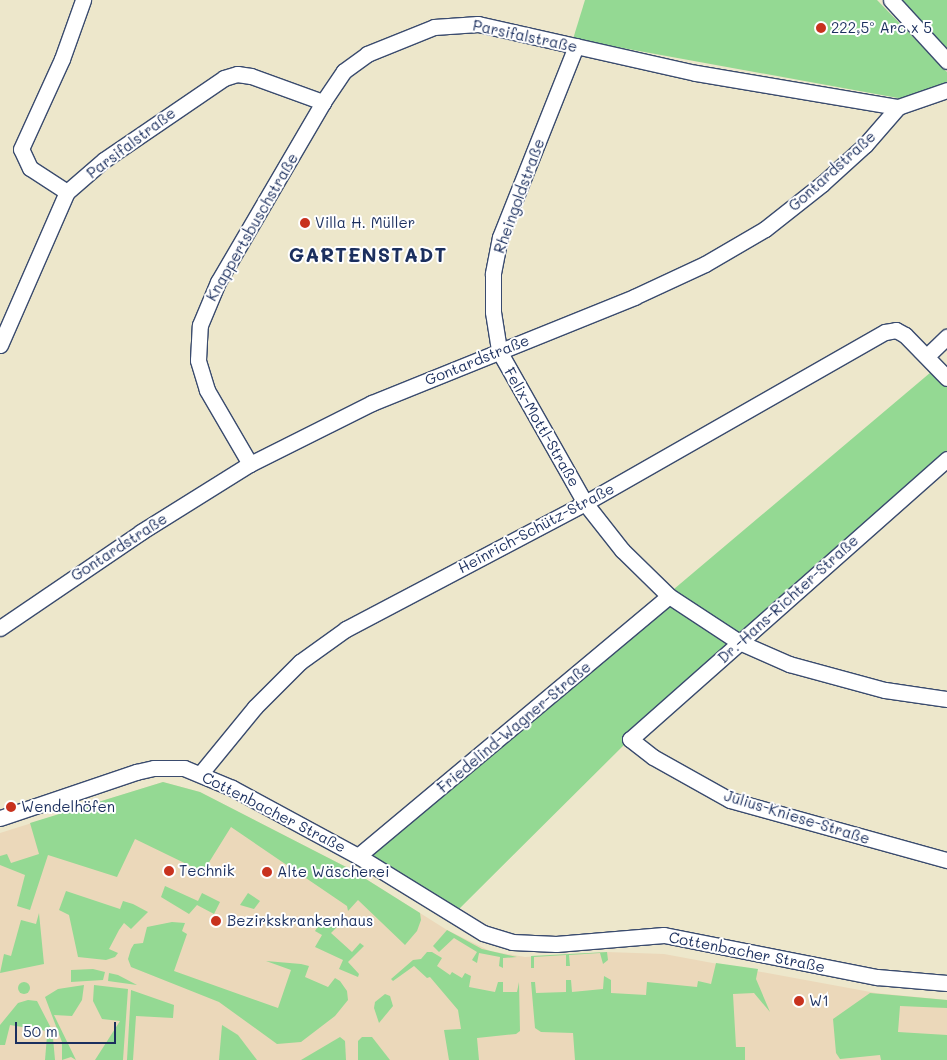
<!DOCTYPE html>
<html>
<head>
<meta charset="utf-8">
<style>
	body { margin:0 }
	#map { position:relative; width:947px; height:1060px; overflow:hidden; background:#ede7cb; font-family:Mali,sans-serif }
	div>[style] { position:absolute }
	.built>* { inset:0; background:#ebd8ba }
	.green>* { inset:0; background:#94d993 }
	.round { border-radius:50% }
	.roads { filter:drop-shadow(1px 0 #3a4b6e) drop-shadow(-1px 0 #3a4b6e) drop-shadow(0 1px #3a4b6e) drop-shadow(0 -1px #3a4b6e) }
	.street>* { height:15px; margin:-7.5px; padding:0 7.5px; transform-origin:7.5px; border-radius:7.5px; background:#fff }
	.dots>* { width:14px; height:14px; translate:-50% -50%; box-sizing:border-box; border:2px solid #fff; border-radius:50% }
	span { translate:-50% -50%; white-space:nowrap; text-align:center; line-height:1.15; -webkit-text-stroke:4px #fff; paint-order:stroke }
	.poi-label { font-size:15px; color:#1b2f5e }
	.left { translate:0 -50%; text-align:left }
	.street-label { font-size:15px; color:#1b2f5e }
	.district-label { font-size:20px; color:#1b2f5e; font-weight:700; letter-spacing:1px }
	.scale { position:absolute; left:15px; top:1022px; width:101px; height:22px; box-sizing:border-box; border:2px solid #1b2f5e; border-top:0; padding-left:6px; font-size:15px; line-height:18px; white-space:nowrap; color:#1b2f5e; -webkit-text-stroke:4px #fff; paint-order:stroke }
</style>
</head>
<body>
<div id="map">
	<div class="built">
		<div style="clip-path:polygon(163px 782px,200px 792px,350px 869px,447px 930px,490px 951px,525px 957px,607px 952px,664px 954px,876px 993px,947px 1000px,947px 1060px,0 1060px,0 833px)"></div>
	</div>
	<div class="green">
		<div style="clip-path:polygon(585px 0,877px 0,947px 72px,947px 82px,930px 94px,909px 100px,573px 39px)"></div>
		<div style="clip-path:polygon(901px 0,947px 0,947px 49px)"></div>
		<div style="clip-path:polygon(937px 367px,947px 378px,947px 458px,630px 739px,452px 916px,358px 856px)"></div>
		<div style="clip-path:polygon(163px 782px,200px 792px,350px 869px,420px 913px,421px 920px,417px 931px,405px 945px,358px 900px,348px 911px,347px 906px,231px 827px,203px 872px,135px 839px,117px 877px,48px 855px,30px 910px,17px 906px,25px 875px,0 865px,0 856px,7px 854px,11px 863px,39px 854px,30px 823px)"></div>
		<div style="clip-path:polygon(165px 886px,198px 901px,202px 893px,220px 902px,214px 914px,197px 905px,189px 914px,161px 897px)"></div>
		<div style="clip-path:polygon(66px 891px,120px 909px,123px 901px,133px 904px,148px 912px,131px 929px,124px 923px,119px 930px,109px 949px,118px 953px,115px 957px,106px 960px,78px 957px,69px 915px,59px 910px)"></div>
		<div style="clip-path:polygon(248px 893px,260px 901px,254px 909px,240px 905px)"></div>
		<div style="clip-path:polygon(39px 913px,44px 964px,0 973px,4px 954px,11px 956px,21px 920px,36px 924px)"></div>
		<div style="clip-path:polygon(322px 920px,330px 926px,335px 921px,339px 925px,331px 933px,352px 952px,360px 943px,364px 946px,348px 962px,359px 974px,358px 977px,339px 969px,343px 960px,315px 947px,322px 935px,315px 931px)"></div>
		<div style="clip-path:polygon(172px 922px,185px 923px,182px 931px,187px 934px,174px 971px,278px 1008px,291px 970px,266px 961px,301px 964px,309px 966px,305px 977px,328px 987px,335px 978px,340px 981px,347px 991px,348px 1000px,335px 1016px,301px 1042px,277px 1044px,219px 1002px,131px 967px,128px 959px,131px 949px,134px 944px,143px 943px,147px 927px)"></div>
		<div style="clip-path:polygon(447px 930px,482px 949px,517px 957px,503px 958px,503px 968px,499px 966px,500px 957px,479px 953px,477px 963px,472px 960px,477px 952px,454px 938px,439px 952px,433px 946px)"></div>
		<div style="clip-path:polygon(427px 952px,432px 952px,442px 958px,437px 966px,450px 975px,452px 972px,462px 978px,465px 973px,471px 976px,469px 987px,495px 992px,498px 982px,503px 982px,503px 992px,517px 992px,519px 982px,520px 1031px,516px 1034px,477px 1038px,479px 1060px,449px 1060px,444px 1030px,461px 1029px,458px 1010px,430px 977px,427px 978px,414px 966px,393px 981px,391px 979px,413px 960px,421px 959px)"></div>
		<div style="clip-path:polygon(607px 952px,608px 960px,603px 964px,600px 953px,569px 955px,570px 966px,566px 966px,566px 955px,534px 957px,534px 968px,531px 968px,531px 956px)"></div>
		<div style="clip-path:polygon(716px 963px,758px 969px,756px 979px,770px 1012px,754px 993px,733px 994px,736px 1047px,745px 1047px,745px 1060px,575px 1060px,573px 1033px,541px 1032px,535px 1028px,531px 982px,535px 982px,536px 993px,566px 992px,566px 980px,571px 980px,572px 992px,603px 989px,604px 976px,611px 980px,611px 993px,646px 995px,647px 982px,697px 987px,698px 981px,711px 984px)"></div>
		<div style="clip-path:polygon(93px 969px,105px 972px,103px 980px,71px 982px,71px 970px)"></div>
		<div style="clip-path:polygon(109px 973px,118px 975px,137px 985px,108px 981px)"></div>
		<div class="round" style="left:18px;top:982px;width:12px;height:12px"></div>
		<div style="clip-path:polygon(84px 985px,82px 1000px,72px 1016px,54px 1015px,76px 1060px,71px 1057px,62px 1060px,62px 1042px,45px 997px,58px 989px)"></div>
		<div style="clip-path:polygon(94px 985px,128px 989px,123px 1060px,95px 1060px,120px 1021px,102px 1019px,93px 1001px)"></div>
		<div style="clip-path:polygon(131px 990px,174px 1005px,173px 1018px,136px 1016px,133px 1060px,127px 1060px)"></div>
		<div style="clip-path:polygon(870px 993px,947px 1000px,947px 1008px,900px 1006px,898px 1032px,947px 1035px,947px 1060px,881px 1060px,880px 1055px,840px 1059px,836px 1053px,833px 1019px)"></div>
		<div style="clip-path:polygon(385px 994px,390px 996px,393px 1006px,379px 1023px,374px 1008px,375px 1002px)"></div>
		<div style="clip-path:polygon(28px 1000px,37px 1001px,53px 1032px,10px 1025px,5px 1045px,0 1045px,0 1025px,18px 1003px)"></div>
		<div style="clip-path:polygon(222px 1025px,238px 1035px,257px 1060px,219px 1060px)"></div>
		<div style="clip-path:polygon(47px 1036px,53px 1038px,55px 1060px,45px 1060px)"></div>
		<div style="clip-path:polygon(340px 1037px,345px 1041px,346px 1060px,301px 1060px)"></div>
		<div style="clip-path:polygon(362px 1037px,372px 1037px,390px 1060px,358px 1060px,358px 1041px)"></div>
	</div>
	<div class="roads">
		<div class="street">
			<div style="left:891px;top:0;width:83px;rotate:47.4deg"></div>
			<div style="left:576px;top:46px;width:206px;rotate:111.7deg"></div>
			<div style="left:500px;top:237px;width:38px;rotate:101deg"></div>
			<div style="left:493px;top:274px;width:38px;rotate:90deg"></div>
			<div style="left:493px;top:312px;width:39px;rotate:81deg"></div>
			<div style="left:499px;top:351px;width:175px;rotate:60.5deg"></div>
			<div style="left:585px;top:503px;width:60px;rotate:51.8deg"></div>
			<div style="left:622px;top:550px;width:66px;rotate:44.4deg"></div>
			<div style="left:669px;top:596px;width:84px;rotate:33.3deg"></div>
			<div style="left:739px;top:642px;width:55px;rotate:23.7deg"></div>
			<div style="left:789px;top:664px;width:99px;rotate:15.2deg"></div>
			<div style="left:885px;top:690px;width:63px;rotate:8.3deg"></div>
			<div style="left:67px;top:192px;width:44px;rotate:-147deg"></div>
			<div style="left:30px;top:168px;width:21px;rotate:-115deg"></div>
			<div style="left:21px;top:149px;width:99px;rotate:-65.5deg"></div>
			<div style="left:62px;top:59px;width:63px;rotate:-70.4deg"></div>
			<div style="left:0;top:345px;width:167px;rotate:-66.4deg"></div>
			<div style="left:67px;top:192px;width:49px;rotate:-40.9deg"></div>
			<div style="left:104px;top:160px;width:145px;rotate:-34.3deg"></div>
			<div style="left:224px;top:78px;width:14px;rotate:-17deg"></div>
			<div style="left:237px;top:74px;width:14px;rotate:8deg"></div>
			<div style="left:251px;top:76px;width:77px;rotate:19.9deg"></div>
			<div style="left:927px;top:356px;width:28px;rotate:-44deg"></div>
			<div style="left:947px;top:459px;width:423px;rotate:138.5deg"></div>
			<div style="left:630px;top:739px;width:29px;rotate:38deg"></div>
			<div style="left:653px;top:757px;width:88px;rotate:29.2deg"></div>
			<div style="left:730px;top:800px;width:225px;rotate:15.5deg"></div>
			<div style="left:250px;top:464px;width:86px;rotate:-120.2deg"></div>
			<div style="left:207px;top:390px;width:31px;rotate:-107deg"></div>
			<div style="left:198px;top:360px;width:35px;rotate:-87deg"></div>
			<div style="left:200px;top:325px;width:47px;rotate:-67.3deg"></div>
			<div style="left:218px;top:282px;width:208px;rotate:-59.7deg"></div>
			<div style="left:323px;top:102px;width:37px;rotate:-56deg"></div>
			<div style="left:344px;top:71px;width:29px;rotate:-36deg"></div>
			<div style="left:367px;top:54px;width:72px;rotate:-21.9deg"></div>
			<div style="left:434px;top:27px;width:44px;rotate:-3.9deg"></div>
			<div style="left:478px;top:24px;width:223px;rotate:12.7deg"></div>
			<div style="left:696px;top:73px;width:205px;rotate:9.6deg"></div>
			<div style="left:0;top:628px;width:171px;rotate:-34.2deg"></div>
			<div style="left:141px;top:532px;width:128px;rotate:-32deg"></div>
			<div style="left:250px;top:464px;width:136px;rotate:-26.6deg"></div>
			<div style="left:372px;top:403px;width:283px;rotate:-22deg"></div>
			<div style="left:634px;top:297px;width:78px;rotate:-24.9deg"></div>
			<div style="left:705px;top:264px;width:69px;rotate:-30.3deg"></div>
			<div style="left:765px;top:229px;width:73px;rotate:-38.3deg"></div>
			<div style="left:822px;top:184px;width:58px;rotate:-42.2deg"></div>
			<div style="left:865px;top:145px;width:50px;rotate:-49deg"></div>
			<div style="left:898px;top:107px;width:52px;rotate:-19.1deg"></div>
			<div style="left:201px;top:773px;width:85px;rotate:-50.7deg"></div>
			<div style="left:255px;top:707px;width:64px;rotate:-45deg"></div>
			<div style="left:300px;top:662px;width:57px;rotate:-35.7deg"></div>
			<div style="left:346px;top:629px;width:270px;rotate:-27.8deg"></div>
			<div style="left:585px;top:503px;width:345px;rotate:-29.7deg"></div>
			<div style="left:885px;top:332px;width:11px;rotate:-10deg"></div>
			<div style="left:896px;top:330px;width:10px;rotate:29deg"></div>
			<div style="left:905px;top:335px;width:60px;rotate:45.7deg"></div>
			<div style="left:0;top:818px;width:144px;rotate:-18.7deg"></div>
			<div style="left:136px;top:772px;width:18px;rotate:-13deg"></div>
			<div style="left:154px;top:768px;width:30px"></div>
			<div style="left:184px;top:768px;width:52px;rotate:22.6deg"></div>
			<div style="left:232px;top:788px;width:143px;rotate:28.4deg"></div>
			<div style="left:358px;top:856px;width:147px;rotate:31.6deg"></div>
			<div style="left:483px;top:933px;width:30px;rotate:17deg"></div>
			<div style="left:512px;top:942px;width:44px;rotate:2.6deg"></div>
			<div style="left:556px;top:944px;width:108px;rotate:-4.8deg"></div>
			<div style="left:664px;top:935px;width:217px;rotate:11.2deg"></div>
			<div style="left:877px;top:977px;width:70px;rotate:4.9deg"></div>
			<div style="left:358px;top:856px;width:405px;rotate:-39.9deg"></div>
		</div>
	</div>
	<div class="dots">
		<div style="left:821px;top:28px;background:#c8321e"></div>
		<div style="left:305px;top:223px;background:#c8321e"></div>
		<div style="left:11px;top:807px;background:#c8321e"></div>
		<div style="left:169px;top:871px;background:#c8321e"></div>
		<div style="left:267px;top:872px;background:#c8321e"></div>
		<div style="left:216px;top:921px;background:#c8321e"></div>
		<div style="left:799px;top:1001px;background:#c8321e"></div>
	</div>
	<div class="poi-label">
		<span class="left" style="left:831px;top:28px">222,5º Arc x 5</span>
		<span class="left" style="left:315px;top:223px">Villa H. Müller</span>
		<span class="left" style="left:21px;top:807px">Wendelhöfen</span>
		<span class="left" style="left:179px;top:871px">Technik</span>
		<span class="left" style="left:277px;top:872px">Alte Wäscherei</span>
		<span class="left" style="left:227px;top:921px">Bezirkskrankenhaus</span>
		<span class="left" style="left:809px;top:1001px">W1</span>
	</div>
	<div class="street-label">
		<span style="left:525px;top:36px;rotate:12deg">Parsifalstraße</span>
		<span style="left:131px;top:143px;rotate:-37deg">Parsifalstraße</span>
		<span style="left:832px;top:171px;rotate:-42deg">Gontardstraße</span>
		<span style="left:519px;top:196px;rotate:-70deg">Rheingoldstraße</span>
		<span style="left:252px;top:227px;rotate:-60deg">Knappertsbuschstraße</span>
		<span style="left:477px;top:360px;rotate:-22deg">Gontardstraße</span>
		<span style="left:542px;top:427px;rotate:60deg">Felix-Mottl-Straße</span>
		<span style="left:536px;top:528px;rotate:-28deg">Heinrich-Schütz-Straße</span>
		<span style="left:119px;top:547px;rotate:-33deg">Gontardstraße</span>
		<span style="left:788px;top:599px;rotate:-42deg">Dr.-Hans-Richter-Straße</span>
		<span style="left:514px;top:727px;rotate:-40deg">Friedelind-Wagner-Straße</span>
		<span style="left:274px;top:812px;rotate:27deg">Cottenbacher Straße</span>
		<span style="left:797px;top:817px;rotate:17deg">Julius-Kniese-Straße</span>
		<span style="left:747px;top:952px;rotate:11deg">Cottenbacher Straße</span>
	</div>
	<div class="district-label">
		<span style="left:368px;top:254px">GARTENSTADT</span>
	</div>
	<div class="scale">50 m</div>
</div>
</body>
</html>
